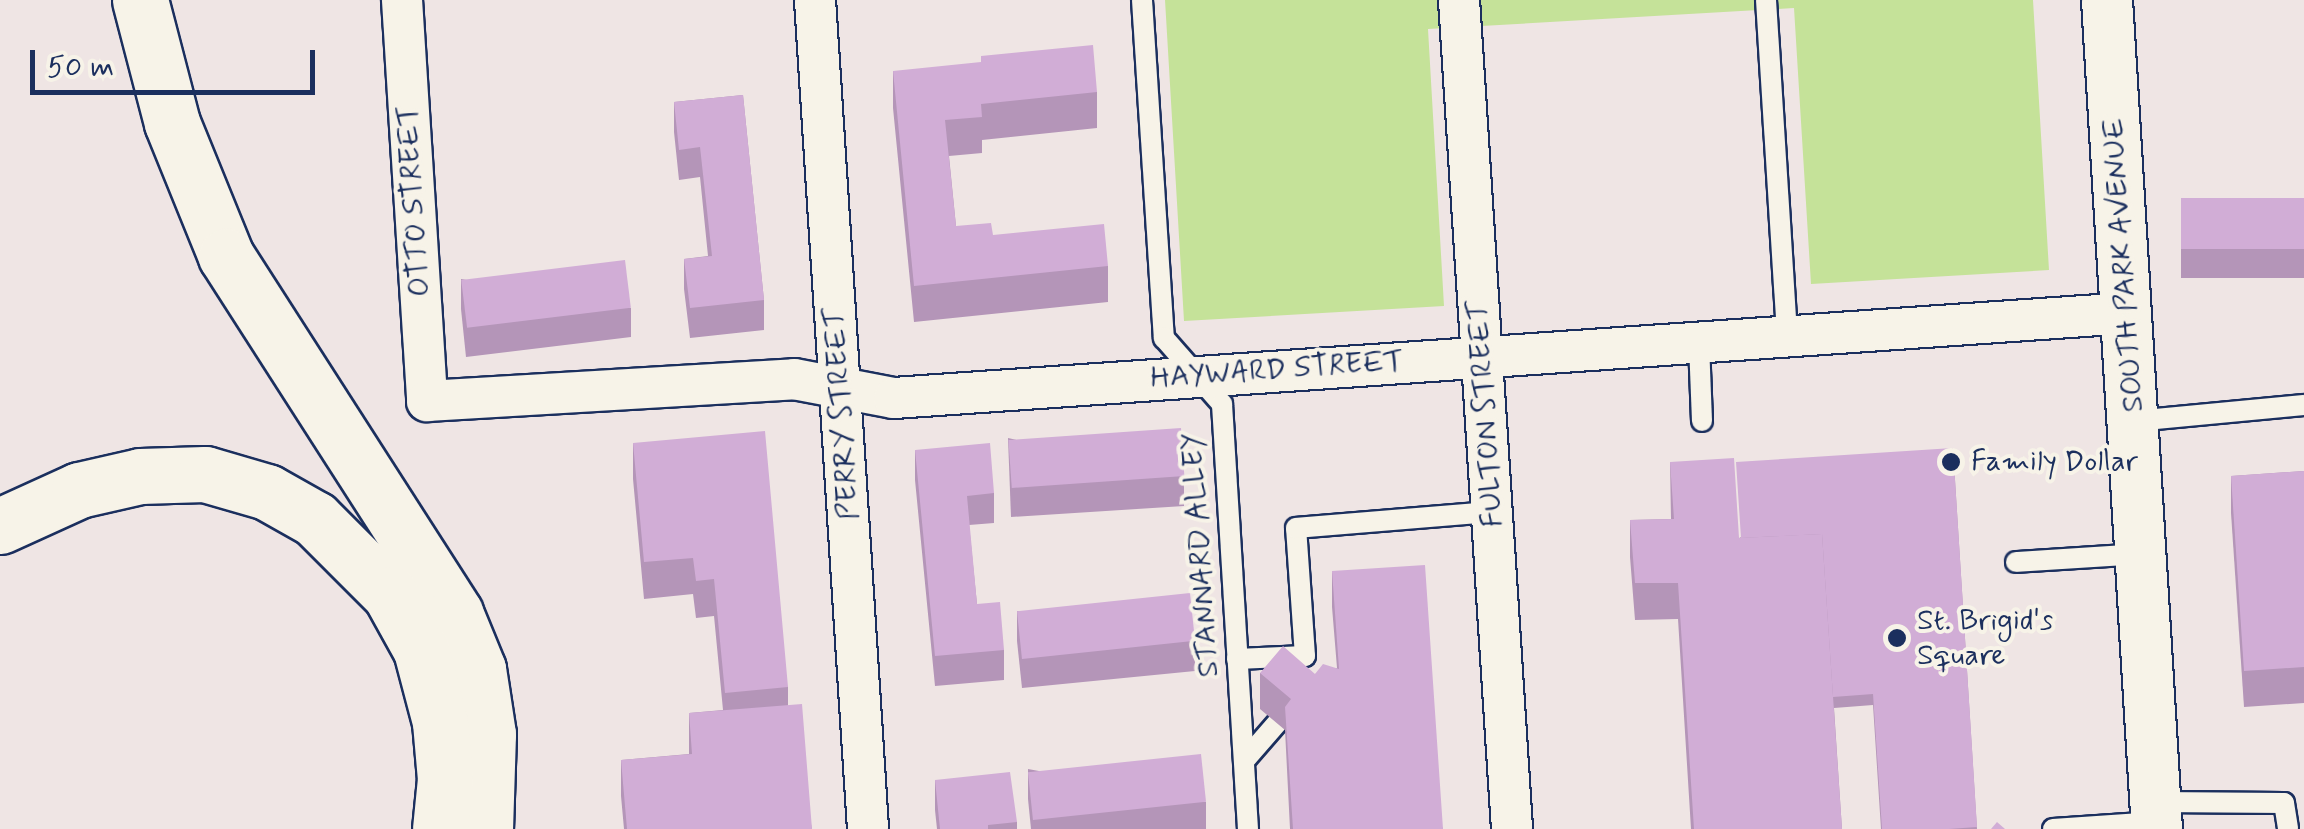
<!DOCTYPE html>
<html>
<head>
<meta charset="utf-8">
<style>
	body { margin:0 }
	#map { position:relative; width:2304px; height:829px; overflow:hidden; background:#efe5e4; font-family:Mynerve,sans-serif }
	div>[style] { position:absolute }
	.green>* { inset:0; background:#c5e299 }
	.roads { filter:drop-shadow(2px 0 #1b2f5e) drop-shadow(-2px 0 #1b2f5e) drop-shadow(0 2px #1b2f5e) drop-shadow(0 -2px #1b2f5e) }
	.service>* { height:20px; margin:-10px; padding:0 10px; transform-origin:10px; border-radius:10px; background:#f7f3e8 }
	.minor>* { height:40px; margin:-20px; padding:0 20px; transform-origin:20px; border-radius:20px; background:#f7f3e8 }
	.tertiary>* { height:50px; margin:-25px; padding:0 25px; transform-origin:25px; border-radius:25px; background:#f7f3e8 }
	.motorway>* { height:55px; margin:-27.5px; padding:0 27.5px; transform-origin:27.5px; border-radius:27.5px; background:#f7f3e8 }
	.wall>* { inset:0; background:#b495b8; transform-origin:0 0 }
	.building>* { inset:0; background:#d1add6; transform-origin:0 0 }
	.dots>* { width:28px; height:28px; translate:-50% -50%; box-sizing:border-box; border:5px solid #f7f3e8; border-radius:50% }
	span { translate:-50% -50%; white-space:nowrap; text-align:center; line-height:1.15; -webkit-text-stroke:8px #f7f3e8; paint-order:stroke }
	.street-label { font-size:30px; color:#1b2f5e }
	.poi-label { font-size:30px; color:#1b2f5e }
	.left { translate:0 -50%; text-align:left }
	.scale { position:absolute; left:30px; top:50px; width:285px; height:45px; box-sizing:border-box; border:5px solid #1b2f5e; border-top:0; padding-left:12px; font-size:30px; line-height:35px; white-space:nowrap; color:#1b2f5e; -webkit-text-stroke:8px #f7f3e8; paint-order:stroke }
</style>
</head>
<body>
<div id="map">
	<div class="green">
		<div style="clip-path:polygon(1165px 0,2033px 0,2049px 270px,1811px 284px,1794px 8px,1428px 29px,1444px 306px,1184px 321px)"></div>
	</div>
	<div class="roads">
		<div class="service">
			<div style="left:1142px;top:0;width:339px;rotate:86.3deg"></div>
			<div style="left:1164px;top:338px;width:88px;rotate:48.7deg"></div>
			<div style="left:1222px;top:404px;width:426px;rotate:86.5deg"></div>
			<div style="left:1766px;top:0;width:337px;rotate:86.4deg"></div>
			<div style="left:1699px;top:343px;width:78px;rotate:87.8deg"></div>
			<div style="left:2134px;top:421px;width:171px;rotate:-5.4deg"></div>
			<div style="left:2016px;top:562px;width:123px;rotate:-3.7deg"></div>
			<div style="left:1237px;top:659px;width:68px;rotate:-2.5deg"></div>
			<div style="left:1305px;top:656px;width:128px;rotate:-94deg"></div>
			<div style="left:1296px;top:528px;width:197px;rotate:-4.7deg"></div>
			<div style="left:1244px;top:761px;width:50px;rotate:-49deg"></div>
			<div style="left:2157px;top:802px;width:127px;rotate:0.5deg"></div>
			<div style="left:2284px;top:803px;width:26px;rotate:81deg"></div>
			<div style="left:2053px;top:829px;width:103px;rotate:-3.9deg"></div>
		</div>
		<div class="minor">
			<div style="left:402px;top:0;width:402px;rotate:86.4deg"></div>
			<div style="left:427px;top:401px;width:368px;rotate:-3.4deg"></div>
			<div style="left:794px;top:379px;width:102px;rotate:10.8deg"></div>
			<div style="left:894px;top:398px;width:1238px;rotate:-3.94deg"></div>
			<div style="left:815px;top:0;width:831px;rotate:86.34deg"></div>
			<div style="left:1459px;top:0;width:831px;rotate:86.34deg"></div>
		</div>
		<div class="tertiary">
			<div style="left:2107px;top:0;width:831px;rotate:86.55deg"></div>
		</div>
		<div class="motorway">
			<div style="left:140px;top:0;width:127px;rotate:75.4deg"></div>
			<div style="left:172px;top:123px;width:144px;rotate:67.9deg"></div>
			<div style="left:226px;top:256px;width:424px;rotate:57.3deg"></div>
			<div style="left:455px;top:613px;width:61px;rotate:67.7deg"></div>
			<div style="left:478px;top:669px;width:66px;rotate:81.3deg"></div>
			<div style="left:488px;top:734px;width:95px;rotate:91.8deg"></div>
			<div style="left:0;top:526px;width:87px;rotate:-24.5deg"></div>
			<div style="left:79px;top:490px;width:63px;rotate:-12.9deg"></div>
			<div style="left:140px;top:476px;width:65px;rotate:-1.8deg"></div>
			<div style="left:205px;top:474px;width:65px;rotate:16.2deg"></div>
			<div style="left:267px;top:492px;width:55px;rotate:29.4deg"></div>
			<div style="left:315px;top:519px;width:106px;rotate:45deg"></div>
			<div style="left:390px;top:594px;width:64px;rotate:61deg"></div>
			<div style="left:421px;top:650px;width:74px;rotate:75.2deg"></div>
			<div style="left:440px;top:722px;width:57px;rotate:85deg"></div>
			<div style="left:445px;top:779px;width:50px;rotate:95.7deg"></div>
		</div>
	</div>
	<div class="wall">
		<div style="clip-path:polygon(893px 71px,1097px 92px,1097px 128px,982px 140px,982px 153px,949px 156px,956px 226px,1108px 266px,1108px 302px,914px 322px,893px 108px)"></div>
		<div style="clip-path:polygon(743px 95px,764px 300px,764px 330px,690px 338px,684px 289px,684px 259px,708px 256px,700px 177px,679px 180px,674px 132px,674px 102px)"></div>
		<div style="left:2304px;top:198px;width:80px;height:123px;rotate:90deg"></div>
		<div style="clip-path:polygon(461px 279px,631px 308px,631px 337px,466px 357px,461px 309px)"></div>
		<div style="clip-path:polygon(1008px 438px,1184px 476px,1184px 506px,1011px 517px)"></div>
		<div style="clip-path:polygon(633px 443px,788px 687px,788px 705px,812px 829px,624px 829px,621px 796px,621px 760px,689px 754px,689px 713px,723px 710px,714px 616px,696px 618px,693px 594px,644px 599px,633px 479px)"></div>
		<div style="clip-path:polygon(1953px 448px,1977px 829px,1881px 829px,1873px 705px,1834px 708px,1842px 829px,1691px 829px,1678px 619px,1635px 620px,1630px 557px,1630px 520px,1671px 519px,1670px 462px,1739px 538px)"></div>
		<div style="clip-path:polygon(915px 450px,994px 493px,994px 523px,969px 525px,977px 604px,1004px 650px,1004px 680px,935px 686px,915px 480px)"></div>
		<div style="clip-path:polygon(2304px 471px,2304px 703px,2244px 707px,2231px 513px,2231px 476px)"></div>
		<div style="clip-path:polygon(1332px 571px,1443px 829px,1290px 829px,1285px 730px,1260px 709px,1260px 673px,1315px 674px,1337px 668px,1332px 607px)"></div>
		<div style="clip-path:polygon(1017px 611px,1195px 641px,1195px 671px,1022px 688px,1017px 641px)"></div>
		<div style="clip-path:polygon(1028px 769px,1206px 802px,1206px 829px,1031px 829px,1028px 799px)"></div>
		<div style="clip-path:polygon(935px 780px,1017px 822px,1017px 829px,937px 829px,935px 810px)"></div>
	</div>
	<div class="building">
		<div style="clip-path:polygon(1093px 45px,1097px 92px,981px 104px,982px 117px,945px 120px,956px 226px,991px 223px,993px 235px,1104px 224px,1108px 266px,914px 286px,893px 71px,981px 62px,981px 56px)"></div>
		<div style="clip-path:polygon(743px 95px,764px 300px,690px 308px,684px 259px,712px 256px,700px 147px,679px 150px,674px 102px)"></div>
		<div style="left:2304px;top:198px;width:51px;height:123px;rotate:90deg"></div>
		<div style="left:625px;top:260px;width:48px;height:165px;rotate:83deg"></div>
		<div style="left:1181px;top:428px;width:48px;height:173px;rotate:86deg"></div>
		<div style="clip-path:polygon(765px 431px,788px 687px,725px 693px,714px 579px,696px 581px,693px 558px,644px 562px,633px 443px)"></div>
		<div style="clip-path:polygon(990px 443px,994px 493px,967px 496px,977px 604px,1000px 602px,1004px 650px,935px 656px,915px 450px)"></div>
		<div style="clip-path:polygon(1953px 448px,1977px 827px,1949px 829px,1882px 829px,1873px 694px,1833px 697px,1822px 534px,1741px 538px,1736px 462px)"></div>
		<div style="clip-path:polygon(1734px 458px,1739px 538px,1822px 534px,1842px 829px,1694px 829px,1678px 583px,1635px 583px,1630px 520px,1674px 519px,1670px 462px)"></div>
		<div style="clip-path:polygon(2304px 471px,2304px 667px,2244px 671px,2231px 476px)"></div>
		<div style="clip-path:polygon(1425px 565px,1443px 829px,1293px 829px,1285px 707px,1291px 699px,1260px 673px,1283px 646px,1315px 674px,1323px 664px,1339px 669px,1332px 571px)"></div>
		<div style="left:1190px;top:593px;width:48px;height:174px;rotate:84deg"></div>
		<div style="clip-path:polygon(802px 704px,812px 829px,627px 829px,621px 760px,692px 754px,689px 713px)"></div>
		<div style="left:1201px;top:754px;width:48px;height:174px;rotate:84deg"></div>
		<div style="clip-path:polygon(1010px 772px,1017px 822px,988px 825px,988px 829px,940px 829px,935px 780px)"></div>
		<div style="clip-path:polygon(1997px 822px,2005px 829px,1991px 829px)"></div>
	</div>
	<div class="dots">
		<div style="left:1951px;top:462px;background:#1b2f5e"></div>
		<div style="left:1897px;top:638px;background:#1b2f5e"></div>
	</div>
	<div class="street-label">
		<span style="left:414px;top:201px;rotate:-94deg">OTTO STREET</span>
		<span style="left:2124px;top:265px;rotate:-94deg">SOUTH PARK AVENUE</span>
		<span style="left:1277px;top:370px;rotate:-4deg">HAYWARD STREET</span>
		<span style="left:842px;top:414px;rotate:-94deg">PERRY STREET</span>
		<span style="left:1486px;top:414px;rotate:-94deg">FULTON STREET</span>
		<span style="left:1201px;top:555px;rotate:-94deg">STANNARD ALLEY</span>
	</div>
	<div class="poi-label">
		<span class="left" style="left:1971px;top:462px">Family Dollar</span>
		<span class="left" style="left:1917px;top:638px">St. Brigid's<br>Square</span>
	</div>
	<div class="scale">50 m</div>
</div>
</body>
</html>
